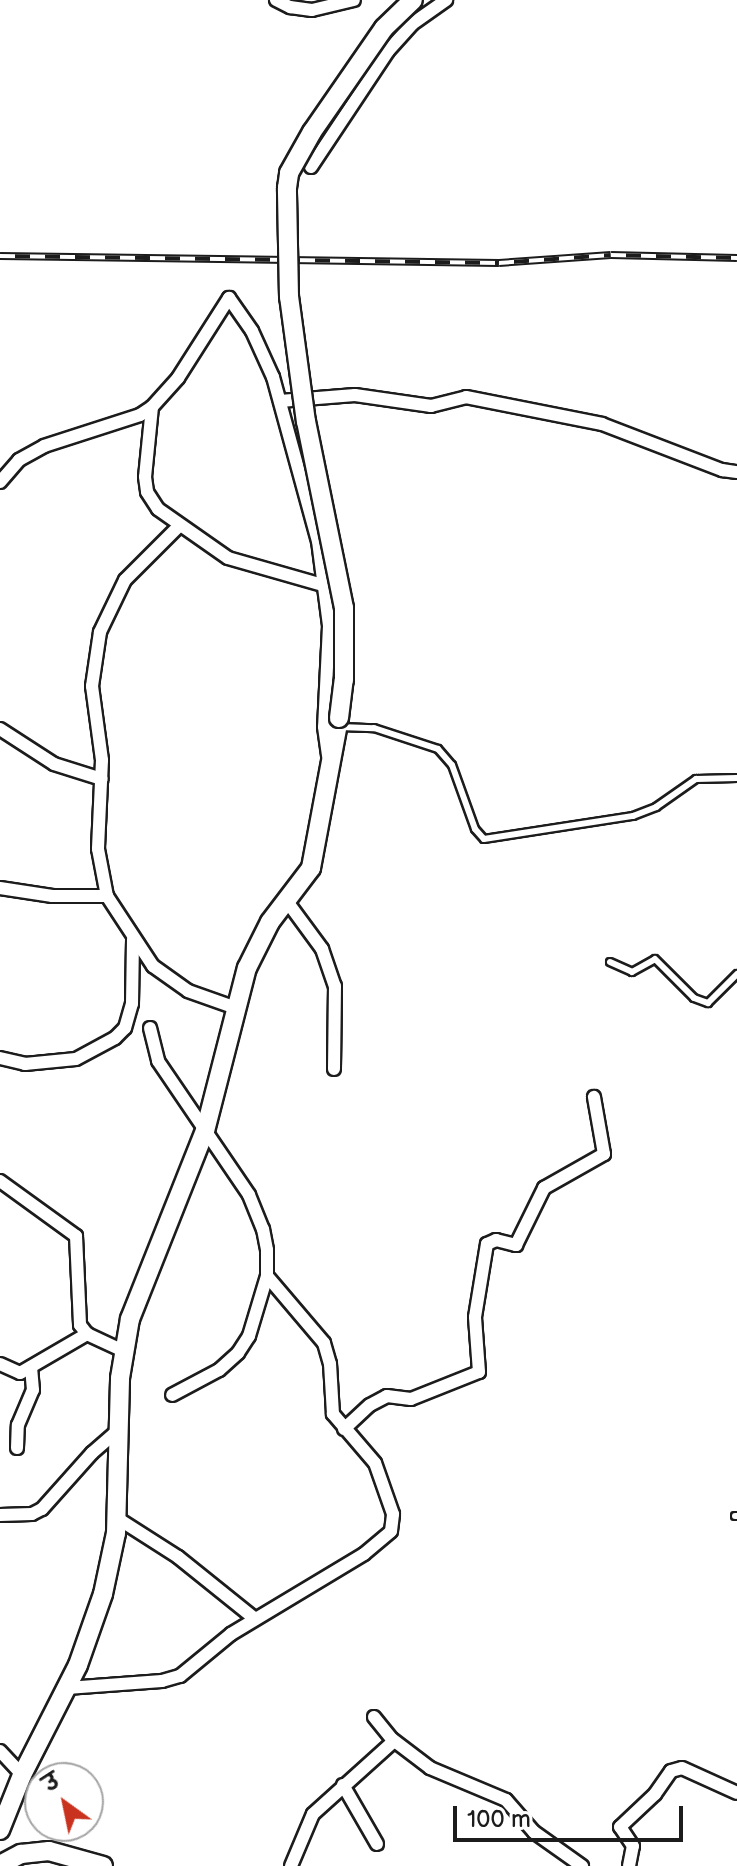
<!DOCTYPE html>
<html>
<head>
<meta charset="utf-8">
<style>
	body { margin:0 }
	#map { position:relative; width:737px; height:1866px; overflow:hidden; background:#fff; font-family:"Balsamiq Sans","Playpen Sans Deva",sans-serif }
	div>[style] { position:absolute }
	.roads { filter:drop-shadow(2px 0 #1c1c1c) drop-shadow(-2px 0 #1c1c1c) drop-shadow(0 2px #1c1c1c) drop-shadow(0 -2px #1c1c1c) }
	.lane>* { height:6px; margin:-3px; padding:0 3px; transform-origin:3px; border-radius:3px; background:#fff }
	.street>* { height:12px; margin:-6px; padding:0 6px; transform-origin:6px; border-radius:6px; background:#fff }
	.secondary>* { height:18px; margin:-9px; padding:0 9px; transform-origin:9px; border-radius:9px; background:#fff }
	.rail>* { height:8px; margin-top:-4px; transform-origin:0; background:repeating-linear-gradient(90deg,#fff 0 15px,#1c1c1c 0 30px); box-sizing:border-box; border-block:2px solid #1c1c1c }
	.bridges { filter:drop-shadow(2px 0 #1c1c1c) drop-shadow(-2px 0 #1c1c1c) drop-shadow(0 2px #1c1c1c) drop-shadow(0 -2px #1c1c1c) }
	.secondary-bridge>* { height:18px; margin:-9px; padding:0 9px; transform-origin:9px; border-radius:9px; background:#fff }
	span { translate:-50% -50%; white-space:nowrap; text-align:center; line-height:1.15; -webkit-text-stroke:7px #fff; paint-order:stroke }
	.north { position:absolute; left:24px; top:1762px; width:80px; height:80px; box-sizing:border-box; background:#fff; border:2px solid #a4a4a4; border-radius:50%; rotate:327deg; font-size:22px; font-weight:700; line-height:32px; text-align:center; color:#1c1c1c }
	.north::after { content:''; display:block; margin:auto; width:28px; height:36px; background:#c8321e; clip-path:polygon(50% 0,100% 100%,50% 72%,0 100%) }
	.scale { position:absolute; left:453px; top:1806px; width:230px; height:36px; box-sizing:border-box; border:4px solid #1c1c1c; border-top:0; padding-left:10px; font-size:24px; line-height:28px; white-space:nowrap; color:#1c1c1c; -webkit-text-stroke:6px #fff; paint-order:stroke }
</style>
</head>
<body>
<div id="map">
	<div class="roads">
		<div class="lane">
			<div style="left:340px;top:727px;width:34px;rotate:2deg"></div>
			<div style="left:374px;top:728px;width:67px;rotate:18.2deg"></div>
			<div style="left:438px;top:749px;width:21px;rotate:49deg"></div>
			<div style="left:452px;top:765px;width:68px;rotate:70.2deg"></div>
			<div style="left:475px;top:829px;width:13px;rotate:48deg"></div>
			<div style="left:484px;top:839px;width:151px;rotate:-8.8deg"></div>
			<div style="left:633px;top:816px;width:25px;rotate:-21deg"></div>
			<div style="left:656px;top:807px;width:49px;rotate:-35deg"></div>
			<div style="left:696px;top:779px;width:41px;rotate:-1.4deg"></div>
			<div style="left:610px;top:962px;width:24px;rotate:24deg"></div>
			<div style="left:632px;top:972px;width:26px;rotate:-29deg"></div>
			<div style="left:655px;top:959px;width:55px;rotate:45deg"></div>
			<div style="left:694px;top:998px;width:15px;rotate:20deg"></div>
			<div style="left:708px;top:1003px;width:41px;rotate:-45deg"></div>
			<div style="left:735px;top:1516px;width:2px"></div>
		</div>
		<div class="street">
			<div style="left:276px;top:0;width:16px;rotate:27deg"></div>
			<div style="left:290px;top:7px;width:22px;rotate:8deg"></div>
			<div style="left:312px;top:10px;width:43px;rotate:-13.4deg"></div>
			<div style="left:311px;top:167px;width:139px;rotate:-56.4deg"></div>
			<div style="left:388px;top:51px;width:36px;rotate:-48deg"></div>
			<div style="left:412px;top:24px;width:42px;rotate:-35.2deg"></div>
			<div style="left:280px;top:401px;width:75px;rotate:-4.6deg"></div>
			<div style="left:355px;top:395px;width:77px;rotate:8.2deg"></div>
			<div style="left:431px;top:406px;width:36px;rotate:-14deg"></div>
			<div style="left:466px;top:397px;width:139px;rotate:11.2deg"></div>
			<div style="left:602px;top:424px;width:129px;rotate:21deg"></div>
			<div style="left:722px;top:470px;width:15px;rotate:8deg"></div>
			<div style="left:152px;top:407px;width:70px;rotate:95.7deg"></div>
			<div style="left:145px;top:477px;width:15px;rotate:82deg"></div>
			<div style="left:147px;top:492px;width:20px;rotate:57deg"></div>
			<div style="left:158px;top:509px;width:85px;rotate:35deg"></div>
			<div style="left:228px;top:558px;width:102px;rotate:15.9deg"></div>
			<div style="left:0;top:482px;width:29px;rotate:-49deg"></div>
			<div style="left:19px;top:460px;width:29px;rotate:-29deg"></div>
			<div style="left:44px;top:446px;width:101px;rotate:-17.9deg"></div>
			<div style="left:140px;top:415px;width:14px;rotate:-34deg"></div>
			<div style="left:152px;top:407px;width:39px;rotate:-48deg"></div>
			<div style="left:178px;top:378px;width:95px;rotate:-57.5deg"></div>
			<div style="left:229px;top:298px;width:40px;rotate:55.1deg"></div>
			<div style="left:252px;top:331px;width:51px;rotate:65.5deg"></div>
			<div style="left:273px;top:377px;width:170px;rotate:74.7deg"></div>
			<div style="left:318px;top:541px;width:86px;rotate:82.6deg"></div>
			<div style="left:329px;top:626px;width:101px;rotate:92.8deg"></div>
			<div style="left:324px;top:727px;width:29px;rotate:82deg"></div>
			<div style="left:179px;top:526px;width:76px;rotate:135deg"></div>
			<div style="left:125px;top:580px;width:58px;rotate:115.7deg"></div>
			<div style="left:100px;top:632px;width:55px;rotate:98.4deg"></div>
			<div style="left:92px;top:686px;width:75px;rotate:82.3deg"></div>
			<div style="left:102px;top:760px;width:89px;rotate:92.6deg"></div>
			<div style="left:98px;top:849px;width:48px;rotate:79.2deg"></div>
			<div style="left:107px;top:896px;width:84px;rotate:56.7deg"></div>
			<div style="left:153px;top:966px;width:43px;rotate:35.5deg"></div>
			<div style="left:188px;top:991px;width:51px;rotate:19.5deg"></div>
			<div style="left:0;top:729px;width:64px;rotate:32.9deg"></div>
			<div style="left:54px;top:764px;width:50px;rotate:17.4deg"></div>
			<div style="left:0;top:888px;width:53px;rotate:8.7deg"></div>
			<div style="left:52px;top:896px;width:55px"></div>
			<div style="left:286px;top:900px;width:61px;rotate:53.7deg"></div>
			<div style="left:322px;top:949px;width:39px;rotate:71deg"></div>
			<div style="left:335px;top:986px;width:83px;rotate:90.7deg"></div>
			<div style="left:150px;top:1028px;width:34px;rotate:76deg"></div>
			<div style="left:158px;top:1061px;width:162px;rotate:55.8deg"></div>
			<div style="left:249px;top:1195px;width:37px;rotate:68deg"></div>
			<div style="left:263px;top:1229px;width:21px;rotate:79deg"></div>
			<div style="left:267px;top:1250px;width:26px;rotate:90deg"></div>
			<div style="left:267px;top:1276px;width:63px;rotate:106.7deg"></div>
			<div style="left:249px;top:1336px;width:20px;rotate:123deg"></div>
			<div style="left:238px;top:1353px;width:25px;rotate:138deg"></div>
			<div style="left:219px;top:1370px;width:53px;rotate:152deg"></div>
			<div style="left:0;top:1058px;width:26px;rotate:13deg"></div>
			<div style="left:25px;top:1064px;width:51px;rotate:-5.6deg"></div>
			<div style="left:76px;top:1059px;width:44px;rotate:-28.3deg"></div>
			<div style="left:115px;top:1038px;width:14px;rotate:-45deg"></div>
			<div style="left:125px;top:1028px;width:25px;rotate:-74deg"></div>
			<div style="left:132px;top:1004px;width:65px;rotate:-89.1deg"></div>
			<div style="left:0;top:1181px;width:94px;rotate:35.9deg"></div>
			<div style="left:76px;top:1236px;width:89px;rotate:87.4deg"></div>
			<div style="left:80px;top:1325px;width:11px;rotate:52deg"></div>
			<div style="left:87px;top:1334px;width:40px;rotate:25deg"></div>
			<div style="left:0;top:1364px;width:22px;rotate:24deg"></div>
			<div style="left:20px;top:1373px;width:78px;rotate:-30.2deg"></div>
			<div style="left:344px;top:1429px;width:35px;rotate:-43deg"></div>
			<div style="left:370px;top:1405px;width:19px;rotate:-28deg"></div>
			<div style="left:387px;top:1396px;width:24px;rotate:7deg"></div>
			<div style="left:411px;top:1399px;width:73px;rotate:-21.7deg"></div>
			<div style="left:479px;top:1372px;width:55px;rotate:-94.2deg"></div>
			<div style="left:475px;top:1317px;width:74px;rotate:-80.7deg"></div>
			<div style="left:487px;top:1244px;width:10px;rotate:-24deg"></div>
			<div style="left:496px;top:1240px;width:21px;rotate:14deg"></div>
			<div style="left:516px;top:1245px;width:64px;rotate:-63.8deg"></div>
			<div style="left:544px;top:1188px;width:69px;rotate:-29.5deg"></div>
			<div style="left:604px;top:1154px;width:58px;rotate:-100deg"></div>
			<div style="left:17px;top:1448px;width:23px;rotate:-88deg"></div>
			<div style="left:18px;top:1425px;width:38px;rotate:-67deg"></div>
			<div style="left:33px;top:1390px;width:23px;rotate:-95deg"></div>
			<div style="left:0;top:1515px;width:32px;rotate:-2deg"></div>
			<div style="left:32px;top:1514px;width:11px;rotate:-27deg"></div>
			<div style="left:42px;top:1509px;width:75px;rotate:-48.2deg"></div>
			<div style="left:92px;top:1453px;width:35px;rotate:-41deg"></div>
			<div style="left:117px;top:1518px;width:72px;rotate:32.6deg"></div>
			<div style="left:178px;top:1557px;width:99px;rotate:38.8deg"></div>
			<div style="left:67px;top:1688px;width:95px;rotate:-4.2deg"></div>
			<div style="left:162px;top:1681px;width:19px;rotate:-16deg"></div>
			<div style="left:180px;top:1676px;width:66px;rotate:-39.5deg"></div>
			<div style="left:231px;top:1634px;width:155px;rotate:-31deg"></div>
			<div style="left:364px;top:1554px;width:35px;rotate:-40deg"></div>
			<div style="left:391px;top:1531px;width:17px;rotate:-83deg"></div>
			<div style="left:393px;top:1514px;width:54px;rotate:-109.4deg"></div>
			<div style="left:375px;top:1463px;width:65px;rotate:-130.6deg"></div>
			<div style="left:333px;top:1414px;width:50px;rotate:-93.4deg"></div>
			<div style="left:330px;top:1364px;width:22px;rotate:-106deg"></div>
			<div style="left:324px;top:1343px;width:88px;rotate:-130.4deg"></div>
			<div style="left:374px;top:1717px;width:28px;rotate:51deg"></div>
			<div style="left:392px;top:1739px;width:48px;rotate:37.3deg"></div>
			<div style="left:430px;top:1768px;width:82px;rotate:22.8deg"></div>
			<div style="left:506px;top:1800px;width:43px;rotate:48.8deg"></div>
			<div style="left:534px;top:1832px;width:59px;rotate:35.3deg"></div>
			<div style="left:0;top:1751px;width:33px;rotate:47deg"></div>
			<div style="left:343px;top:1785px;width:68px;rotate:60deg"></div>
			<div style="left:291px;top:1866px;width:56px;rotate:-67.1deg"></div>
			<div style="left:313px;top:1814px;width:109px;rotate:-42deg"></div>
			<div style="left:629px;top:1866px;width:20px;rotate:-79deg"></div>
			<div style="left:633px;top:1846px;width:23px;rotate:-124deg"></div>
			<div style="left:620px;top:1827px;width:48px;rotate:-43.3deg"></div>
			<div style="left:655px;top:1794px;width:28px;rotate:-55deg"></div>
			<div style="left:671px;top:1771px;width:11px;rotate:-15deg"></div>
			<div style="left:682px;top:1768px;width:60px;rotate:24.4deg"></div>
		</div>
		<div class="secondary">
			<div style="left:0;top:1830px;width:59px;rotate:-68.2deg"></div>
			<div style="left:22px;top:1775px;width:123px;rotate:-63deg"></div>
			<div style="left:78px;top:1665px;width:75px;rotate:-70.6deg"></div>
			<div style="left:103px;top:1594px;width:62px;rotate:-78deg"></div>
			<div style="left:116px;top:1533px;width:155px;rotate:-88.5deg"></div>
			<div style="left:120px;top:1378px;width:60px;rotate:-80.4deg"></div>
			<div style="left:130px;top:1319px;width:202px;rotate:-68.3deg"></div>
			<div style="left:205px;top:1131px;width:168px;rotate:-75.6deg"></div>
			<div style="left:247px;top:968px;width:51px;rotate:-63.4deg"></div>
			<div style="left:270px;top:922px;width:68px;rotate:-52.8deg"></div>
			<div style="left:311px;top:868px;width:153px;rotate:-79.4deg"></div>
			<div style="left:0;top:1865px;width:24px;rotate:-28deg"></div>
			<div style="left:21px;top:1854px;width:28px;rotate:-6deg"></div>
			<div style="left:49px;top:1851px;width:56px;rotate:15.5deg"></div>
		</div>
	</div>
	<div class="rail">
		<div style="left:0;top:256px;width:499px;rotate:0.8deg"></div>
		<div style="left:499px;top:263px;width:112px;rotate:-4.1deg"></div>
		<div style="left:611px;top:255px;width:126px;rotate:1.4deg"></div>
	</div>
	<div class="bridges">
		<div class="secondary-bridge">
			<div style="left:339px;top:718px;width:38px;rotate:-83deg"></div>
			<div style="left:344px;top:680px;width:72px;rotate:-90deg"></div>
			<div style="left:344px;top:608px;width:190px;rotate:-101.5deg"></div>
			<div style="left:306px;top:422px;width:126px;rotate:-97.7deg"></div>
			<div style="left:289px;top:297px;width:109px;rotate:-91.1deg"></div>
			<div style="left:287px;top:188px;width:15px;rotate:-82deg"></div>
			<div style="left:289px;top:173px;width:47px;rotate:-60.7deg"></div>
			<div style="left:312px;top:132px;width:126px;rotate:-55.3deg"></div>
			<div style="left:384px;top:28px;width:40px;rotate:-44deg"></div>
		</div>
	</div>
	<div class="north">उ</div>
	<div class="scale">100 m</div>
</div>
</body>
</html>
